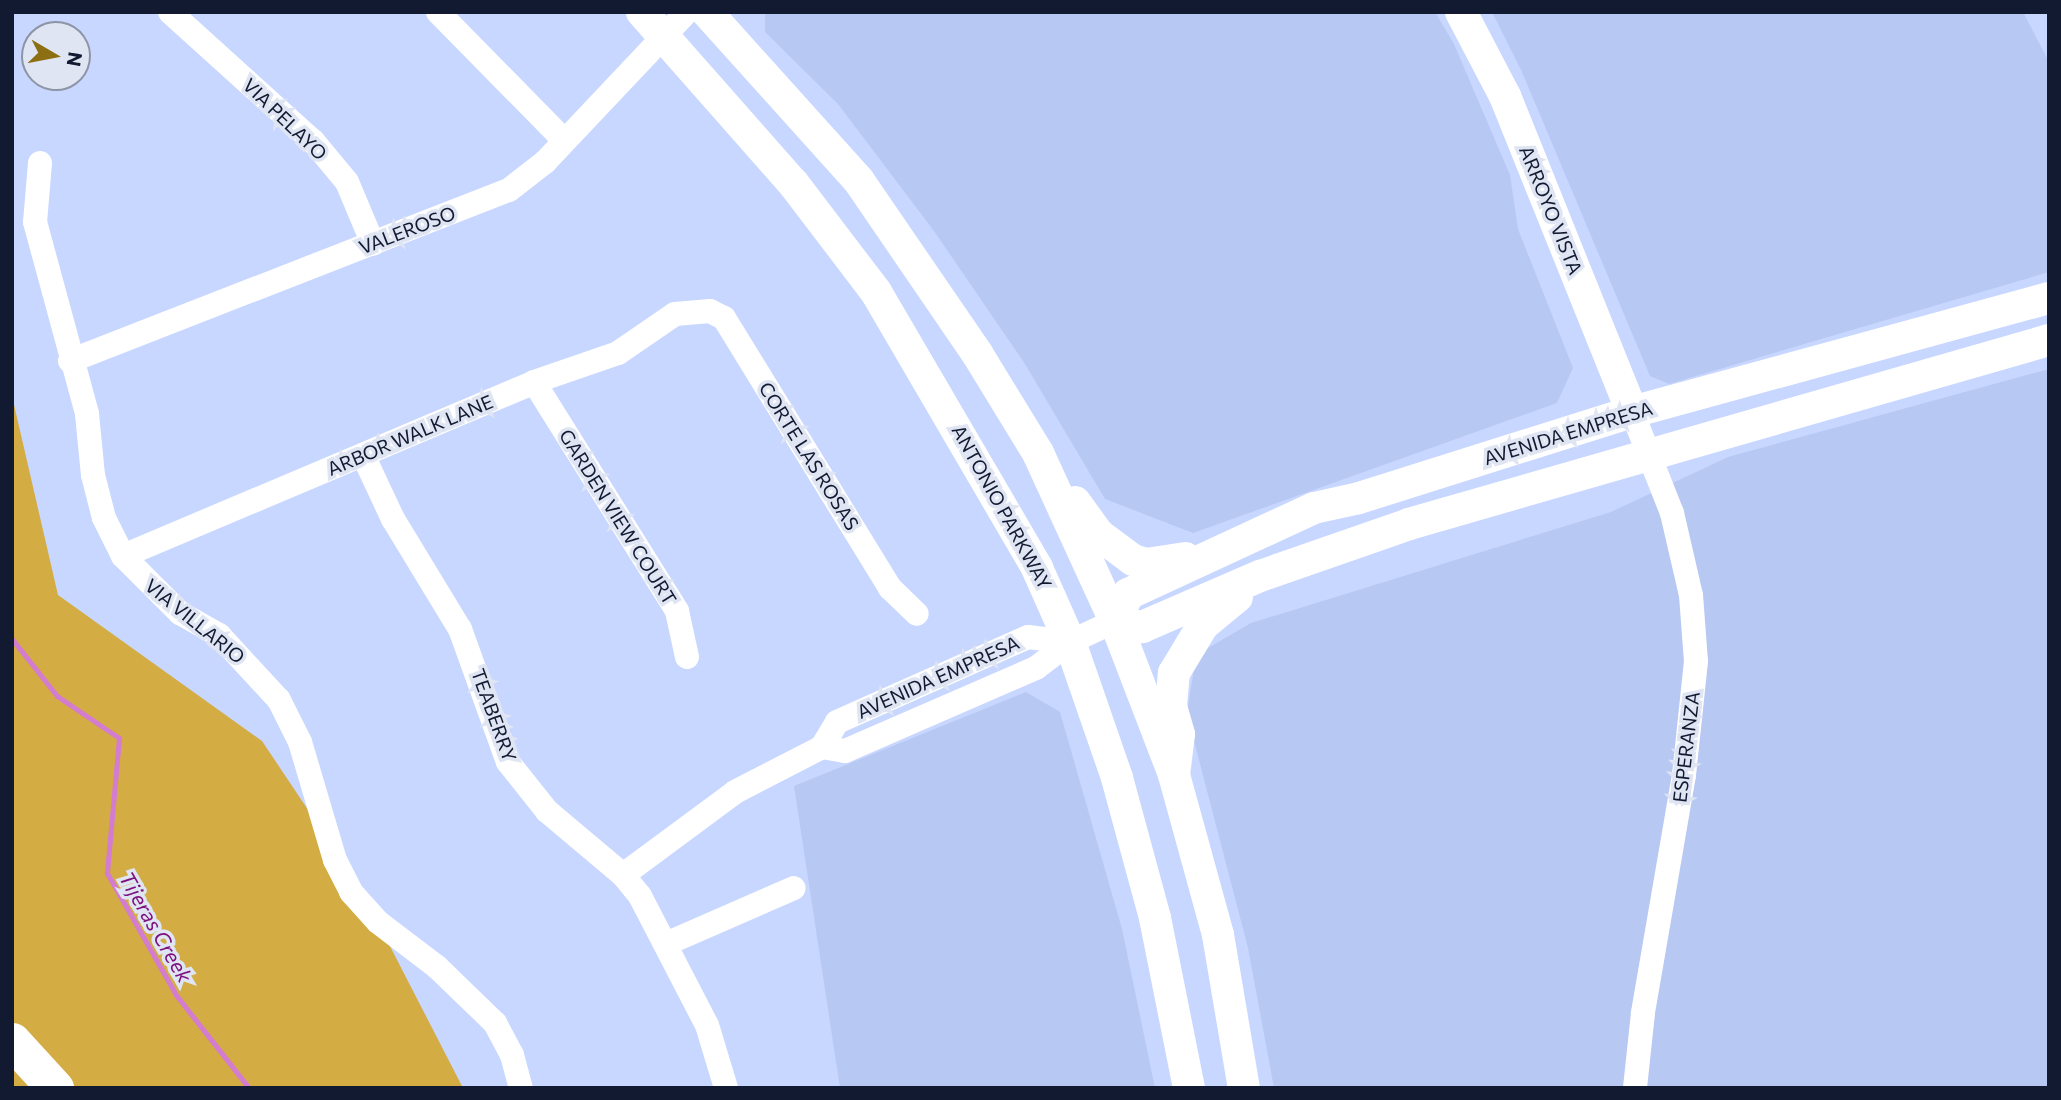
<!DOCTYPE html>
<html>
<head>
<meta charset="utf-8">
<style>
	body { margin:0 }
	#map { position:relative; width:2061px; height:1100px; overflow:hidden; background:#c8d7ff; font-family:Commissioner,sans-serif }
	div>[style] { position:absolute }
	.built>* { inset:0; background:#b7c8f2 }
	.green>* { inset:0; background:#d3ac43 }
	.stream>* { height:5px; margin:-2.5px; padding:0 2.5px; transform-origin:2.5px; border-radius:2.5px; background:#d47cd0 }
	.minor>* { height:24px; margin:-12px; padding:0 12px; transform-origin:12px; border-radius:12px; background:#fff }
	.major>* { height:32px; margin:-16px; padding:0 16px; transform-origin:16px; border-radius:16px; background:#fff }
	.highway>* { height:37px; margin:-18.5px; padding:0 18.5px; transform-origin:18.5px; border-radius:18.5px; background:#fff }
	span { translate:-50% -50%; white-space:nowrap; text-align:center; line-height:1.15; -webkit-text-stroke:7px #dfe5f2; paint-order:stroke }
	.street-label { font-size:19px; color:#121a31 }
	.water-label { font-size:21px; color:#7e107d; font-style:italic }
	.frame { position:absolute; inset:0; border:14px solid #121a31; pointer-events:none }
	.north { position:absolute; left:21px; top:21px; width:70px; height:70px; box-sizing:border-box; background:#dfe5f2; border:2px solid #8d94a5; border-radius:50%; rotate:100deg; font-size:19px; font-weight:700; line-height:28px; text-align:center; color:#121a31 }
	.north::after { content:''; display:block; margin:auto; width:24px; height:32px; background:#8d6f13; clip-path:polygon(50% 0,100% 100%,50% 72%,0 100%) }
</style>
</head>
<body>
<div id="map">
	<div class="built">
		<div style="clip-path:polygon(765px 12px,1435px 12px,1454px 44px,1510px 175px,1518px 229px,1573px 368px,1557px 403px,1193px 533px,1105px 499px,1025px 364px,934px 231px,838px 104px,765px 32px)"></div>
		<div style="clip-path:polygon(1492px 12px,2023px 12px,2049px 62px,2049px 272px,1669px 384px,1650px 376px,1522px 72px)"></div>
		<div style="clip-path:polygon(2049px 369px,2049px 1088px,1274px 1088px,1248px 948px,1187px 714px,1194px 668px,1208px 648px,1251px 623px,1611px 512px,1728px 457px)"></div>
		<div style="clip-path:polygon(1026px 692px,1060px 712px,1122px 929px,1155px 1088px,840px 1088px,794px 786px)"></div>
	</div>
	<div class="green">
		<div style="clip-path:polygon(12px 396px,58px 595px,262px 741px,359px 886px,463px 1088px,12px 1088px)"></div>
	</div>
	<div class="stream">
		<div style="left:12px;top:639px;width:73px;rotate:51.7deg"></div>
		<div style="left:57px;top:696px;width:75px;rotate:34.1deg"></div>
		<div style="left:119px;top:738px;width:136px;rotate:95.1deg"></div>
		<div style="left:107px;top:873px;width:140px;rotate:60.5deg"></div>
		<div style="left:176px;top:995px;width:118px;rotate:51.9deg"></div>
	</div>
	<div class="minor">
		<div style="left:170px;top:12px;width:193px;rotate:42.1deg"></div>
		<div style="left:313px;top:141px;width:53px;rotate:50.3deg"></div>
		<div style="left:347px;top:182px;width:67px;rotate:67.2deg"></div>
		<div style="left:438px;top:12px;width:180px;rotate:45.5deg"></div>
		<div style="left:40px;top:163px;width:59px;rotate:94.8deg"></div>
		<div style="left:35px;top:222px;width:199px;rotate:74.8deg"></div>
		<div style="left:87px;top:414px;width:61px;rotate:84.4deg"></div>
		<div style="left:93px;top:475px;width:44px;rotate:75.7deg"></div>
		<div style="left:104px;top:518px;width:42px;rotate:63.4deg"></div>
		<div style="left:123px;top:556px;width:81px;rotate:45deg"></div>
		<div style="left:180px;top:613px;width:45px;rotate:29.4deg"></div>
		<div style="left:219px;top:635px;width:88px;rotate:47.3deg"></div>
		<div style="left:279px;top:700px;width:47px;rotate:63.4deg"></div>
		<div style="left:300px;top:742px;width:123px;rotate:73.5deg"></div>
		<div style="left:335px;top:860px;width:36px;rotate:63deg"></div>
		<div style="left:351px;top:892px;width:40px;rotate:48deg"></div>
		<div style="left:378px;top:922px;width:74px;rotate:37.3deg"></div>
		<div style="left:437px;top:967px;width:81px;rotate:44deg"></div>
		<div style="left:495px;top:1023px;width:36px;rotate:62deg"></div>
		<div style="left:512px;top:1055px;width:34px;rotate:75deg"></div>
		<div style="left:70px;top:361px;width:471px;rotate:-21.3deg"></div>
		<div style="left:509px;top:190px;width:46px;rotate:-37.9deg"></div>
		<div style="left:545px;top:162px;width:207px;rotate:-46.6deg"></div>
		<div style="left:534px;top:382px;width:270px;rotate:58deg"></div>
		<div style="left:677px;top:611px;width:47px;rotate:77.7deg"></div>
		<div style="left:1632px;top:412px;width:109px;rotate:68.4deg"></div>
		<div style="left:1672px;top:513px;width:84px;rotate:77deg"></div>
		<div style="left:1691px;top:595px;width:66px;rotate:85.7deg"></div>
		<div style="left:1696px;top:661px;width:115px;rotate:96deg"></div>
		<div style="left:1684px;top:775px;width:242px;rotate:99.8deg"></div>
		<div style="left:1643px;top:1013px;width:75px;rotate:96.1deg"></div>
		<div style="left:363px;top:455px;width:71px;rotate:64.9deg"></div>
		<div style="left:393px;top:519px;width:129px;rotate:58.7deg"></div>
		<div style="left:460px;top:629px;width:141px;rotate:70.2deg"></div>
		<div style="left:508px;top:762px;width:63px;rotate:51.5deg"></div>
		<div style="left:547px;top:811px;width:99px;rotate:40.1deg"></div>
		<div style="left:623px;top:875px;width:27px;rotate:51deg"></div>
		<div style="left:640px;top:896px;width:145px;rotate:62.6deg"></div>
		<div style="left:707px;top:1025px;width:66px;rotate:73.2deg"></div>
		<div style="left:123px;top:556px;width:446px;rotate:-22.9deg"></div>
		<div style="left:534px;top:382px;width:89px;rotate:-19deg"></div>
		<div style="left:618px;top:353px;width:69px;rotate:-34.4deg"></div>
		<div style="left:675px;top:314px;width:35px;rotate:-5deg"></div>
		<div style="left:710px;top:311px;width:16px;rotate:27deg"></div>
		<div style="left:724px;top:318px;width:317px;rotate:58.4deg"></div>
		<div style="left:890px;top:588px;width:37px;rotate:44deg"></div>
		<div style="left:822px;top:747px;width:23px;rotate:10deg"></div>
		<div style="left:845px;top:751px;width:208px;rotate:-23.5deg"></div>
		<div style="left:1036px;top:668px;width:43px;rotate:-37.4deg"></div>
		<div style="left:1070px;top:642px;width:50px;rotate:-25deg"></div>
		<div style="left:623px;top:875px;width:139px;rotate:-36.5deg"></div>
		<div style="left:735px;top:792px;width:98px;rotate:-27.3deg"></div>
		<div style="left:822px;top:747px;width:29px;rotate:-59deg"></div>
		<div style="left:837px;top:722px;width:209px;rotate:-24deg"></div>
		<div style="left:1028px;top:637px;width:42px;rotate:6.8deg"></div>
		<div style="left:668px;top:943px;width:137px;rotate:-23.6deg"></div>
	</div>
	<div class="major">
		<div style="left:642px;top:12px;width:228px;rotate:48.6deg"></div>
		<div style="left:793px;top:183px;width:137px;rotate:52.7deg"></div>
		<div style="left:876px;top:292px;width:320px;rotate:59.7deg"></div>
		<div style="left:1037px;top:568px;width:81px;rotate:66deg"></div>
		<div style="left:1070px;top:642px;width:144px;rotate:70.9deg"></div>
		<div style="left:1117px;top:778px;width:145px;rotate:74.8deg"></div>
		<div style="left:1155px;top:918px;width:173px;rotate:78.7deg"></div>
		<div style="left:707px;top:12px;width:227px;rotate:48deg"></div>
		<div style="left:859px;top:181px;width:211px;rotate:55.6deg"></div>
		<div style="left:978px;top:355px;width:115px;rotate:58.5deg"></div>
		<div style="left:1038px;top:453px;width:185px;rotate:65.4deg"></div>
		<div style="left:1115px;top:621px;width:165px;rotate:69deg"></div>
		<div style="left:1174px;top:775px;width:166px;rotate:74.6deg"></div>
		<div style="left:1218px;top:935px;width:155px;rotate:80.4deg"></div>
		<div style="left:1461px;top:12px;width:95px;rotate:62.4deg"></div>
		<div style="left:1505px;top:96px;width:341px;rotate:68.1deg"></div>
		<div style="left:1075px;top:502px;width:39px;rotate:54deg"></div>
		<div style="left:1098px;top:534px;width:44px;rotate:36.6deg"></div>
		<div style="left:1133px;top:560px;width:14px;rotate:17deg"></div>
		<div style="left:1146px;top:564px;width:40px;rotate:-8.5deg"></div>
		<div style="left:1115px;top:621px;width:30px;rotate:-64deg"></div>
		<div style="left:1128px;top:594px;width:205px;rotate:-24.8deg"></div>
		<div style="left:1314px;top:508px;width:46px;rotate:-12.5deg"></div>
		<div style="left:1359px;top:498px;width:286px;rotate:-17.5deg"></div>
		<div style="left:1632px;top:412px;width:432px;rotate:-15.3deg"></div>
		<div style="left:1115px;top:621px;width:28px;rotate:13deg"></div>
		<div style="left:1142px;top:627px;width:129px;rotate:-23.4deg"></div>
		<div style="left:1260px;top:576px;width:158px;rotate:-19.2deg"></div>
		<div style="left:1409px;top:524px;width:666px;rotate:-16.04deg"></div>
		<div style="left:1174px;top:775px;width:41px;rotate:-83deg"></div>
		<div style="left:1179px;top:734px;width:29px;rotate:-106deg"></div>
		<div style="left:1171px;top:706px;width:33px;rotate:-85deg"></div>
		<div style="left:1174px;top:673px;width:56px;rotate:-58.9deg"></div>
		<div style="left:1203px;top:625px;width:44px;rotate:-39.5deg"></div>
	</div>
	<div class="highway">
		<div style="left:12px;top:1041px;width:64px;rotate:47.5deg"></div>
	</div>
	<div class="street-label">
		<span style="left:285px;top:119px;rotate:44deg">VIA PELAYO</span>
		<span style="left:1551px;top:210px;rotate:68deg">ARROYO VISTA</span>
		<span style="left:407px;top:230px;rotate:-21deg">VALEROSO</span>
		<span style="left:1568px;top:433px;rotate:-17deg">AVENIDA EMPRESA</span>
		<span style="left:410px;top:435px;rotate:-23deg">ARBOR WALK LANE</span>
		<span style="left:809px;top:456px;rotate:58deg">CORTE LAS ROSAS</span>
		<span style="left:1002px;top:507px;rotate:61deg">ANTONIO PARKWAY</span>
		<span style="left:618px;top:517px;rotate:58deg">GARDEN VIEW COURT</span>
		<span style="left:195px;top:621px;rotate:39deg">VIA VILLARIO</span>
		<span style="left:938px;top:677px;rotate:-24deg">AVENIDA EMPRESA</span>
		<span style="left:494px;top:715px;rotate:70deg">TEABERRY</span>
		<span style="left:1686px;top:747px;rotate:-83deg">ESPERANZA</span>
	</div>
	<div class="water-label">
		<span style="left:156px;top:927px;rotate:60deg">Tijeras Creek</span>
	</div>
	<div class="frame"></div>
	<div class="north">N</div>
</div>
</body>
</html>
